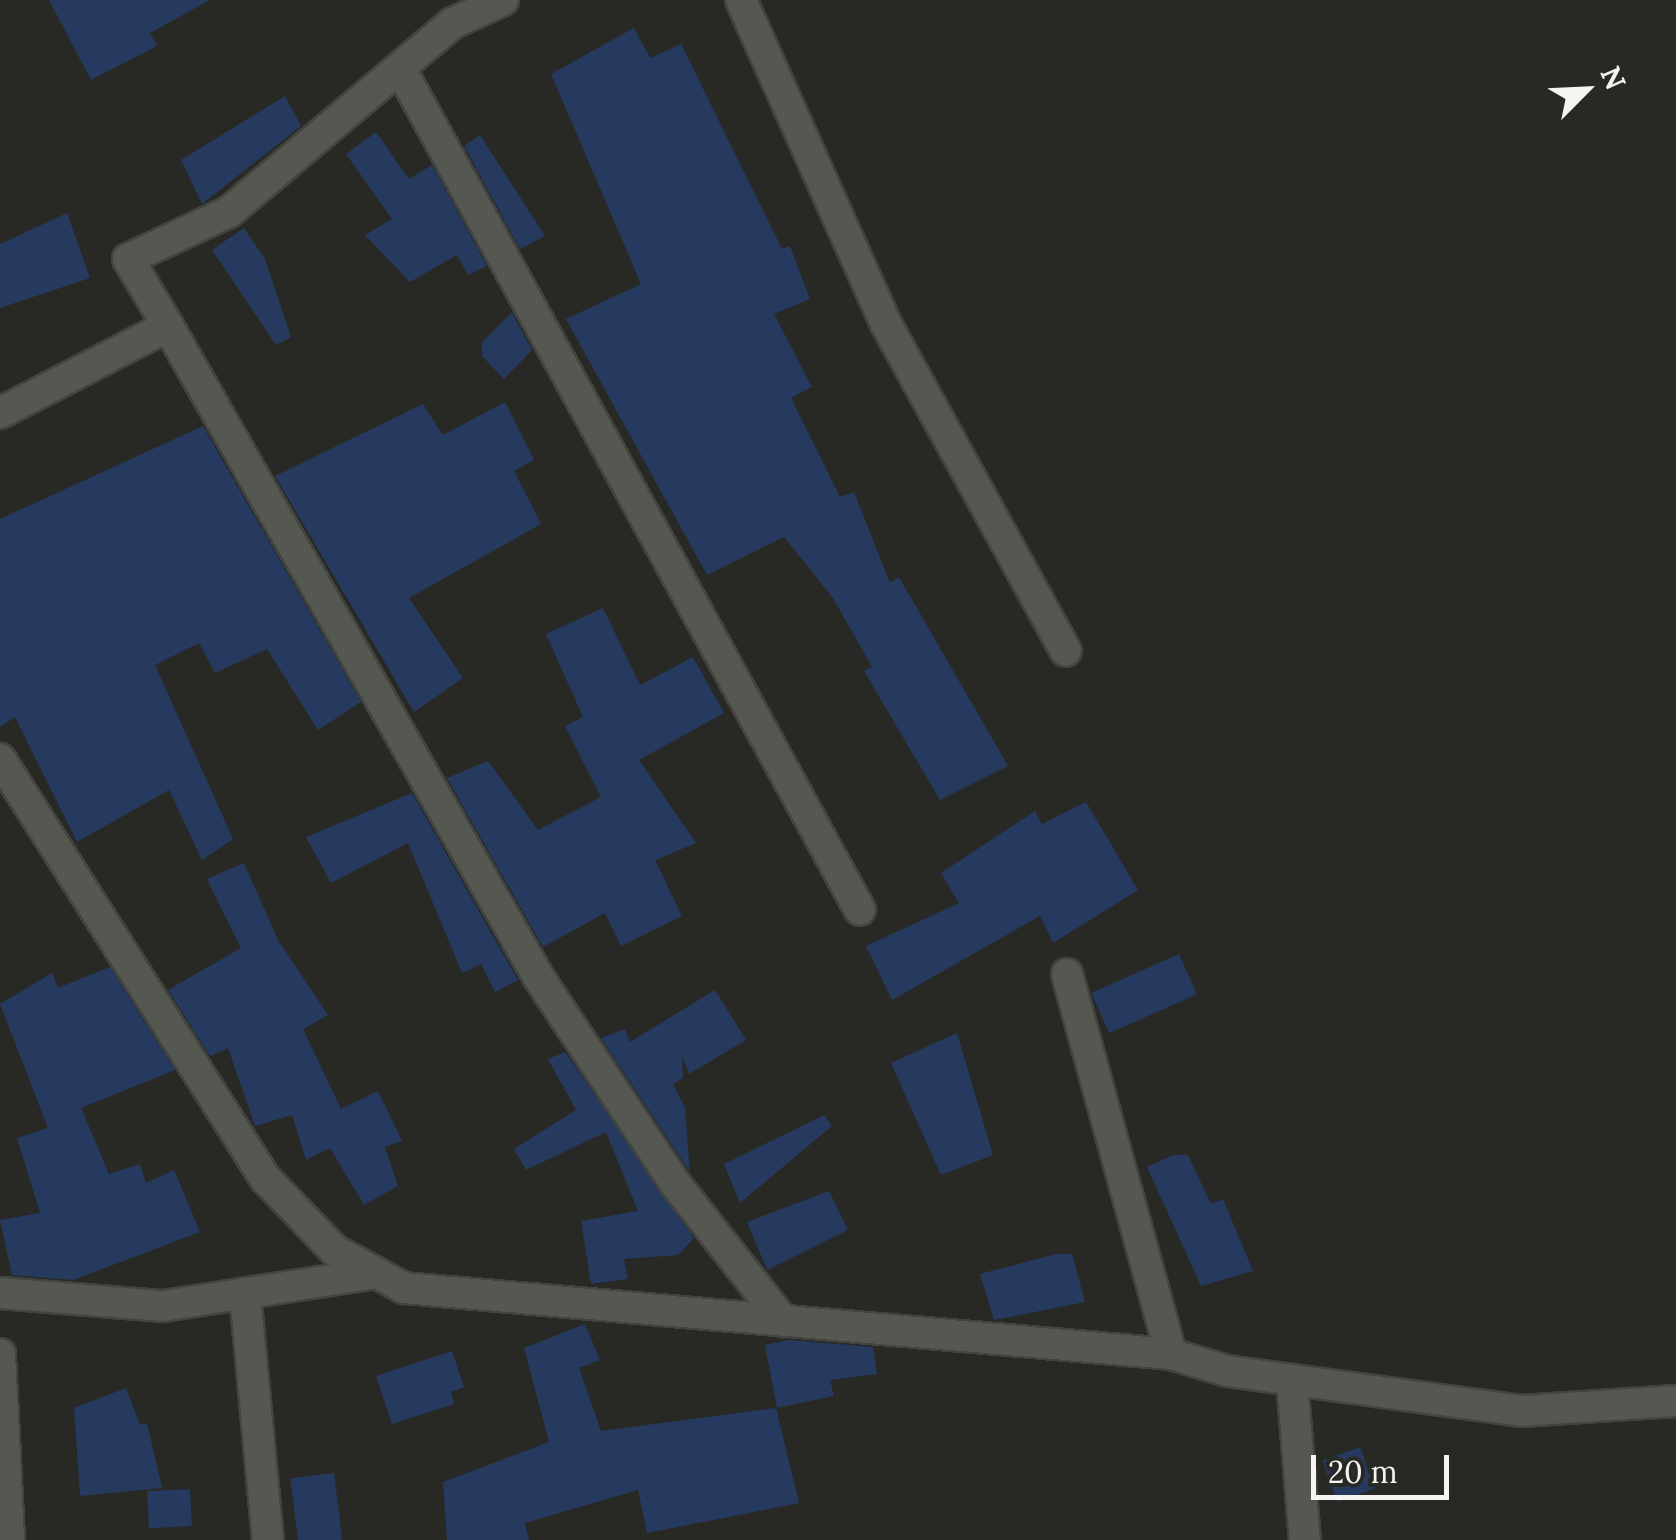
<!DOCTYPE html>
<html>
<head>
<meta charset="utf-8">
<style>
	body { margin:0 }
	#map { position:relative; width:1676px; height:1540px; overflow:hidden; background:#282924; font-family:Lora,serif }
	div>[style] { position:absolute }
	.building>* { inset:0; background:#263a5f; transform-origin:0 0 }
	.roads { filter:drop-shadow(2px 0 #434440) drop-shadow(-2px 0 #434440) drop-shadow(0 2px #434440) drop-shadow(0 -2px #434440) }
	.minor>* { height:30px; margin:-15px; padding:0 15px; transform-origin:15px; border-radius:15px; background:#555751 }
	span { translate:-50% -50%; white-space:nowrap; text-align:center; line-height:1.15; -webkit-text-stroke:9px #282924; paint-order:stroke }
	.north { position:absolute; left:1536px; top:40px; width:100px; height:100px; -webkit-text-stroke:8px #282924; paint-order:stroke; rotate:66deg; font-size:28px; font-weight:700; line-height:40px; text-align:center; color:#f4f5f1 }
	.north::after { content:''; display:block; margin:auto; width:35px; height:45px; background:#f4f5f1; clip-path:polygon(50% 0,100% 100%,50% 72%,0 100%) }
	.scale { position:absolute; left:1311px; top:1455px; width:138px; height:45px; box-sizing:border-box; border:5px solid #f4f5f1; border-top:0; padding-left:12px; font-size:30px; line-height:35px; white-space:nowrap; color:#f4f5f1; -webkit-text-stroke:8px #282924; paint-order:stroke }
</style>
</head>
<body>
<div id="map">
	<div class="building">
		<div style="clip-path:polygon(49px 0,210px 0,150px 33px,157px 46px,91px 80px)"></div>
		<div style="clip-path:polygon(634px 28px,650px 58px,681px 44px,782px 249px,790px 246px,810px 299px,774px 314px,812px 387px,791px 398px,840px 497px,854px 492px,890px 583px,899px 577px,1008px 766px,940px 800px,864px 671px,872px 667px,833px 598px,784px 537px,707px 575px,566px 319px,641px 284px,551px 74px)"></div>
		<div style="clip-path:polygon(285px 96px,301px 126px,202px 204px,181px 160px)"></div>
		<div style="clip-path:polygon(376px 132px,409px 179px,432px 165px,487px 266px,468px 275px,457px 255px,410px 282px,365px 235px,392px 219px,346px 154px)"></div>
		<div style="clip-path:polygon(480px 135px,545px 236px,520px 249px,464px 146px)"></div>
		<div style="clip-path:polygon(67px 213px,90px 278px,0 308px,0 244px)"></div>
		<div style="clip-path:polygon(244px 228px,265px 259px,291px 337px,276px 345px,212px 250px)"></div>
		<div style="clip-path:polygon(512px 312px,532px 350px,504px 379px,482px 356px,482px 342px)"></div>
		<div style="clip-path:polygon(505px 402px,534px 460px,514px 471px,541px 524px,409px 598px,463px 678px,414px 712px,275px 476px,423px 404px,443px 435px)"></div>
		<div style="clip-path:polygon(203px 426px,361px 702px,318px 730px,267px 649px,215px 673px,199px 643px,155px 665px,233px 839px,202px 860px,169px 790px,77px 842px,15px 717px,0 727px,0 519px)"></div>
		<div style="clip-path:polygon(603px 608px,640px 685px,693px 657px,724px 713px,639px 760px,696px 843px,655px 860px,682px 916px,621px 946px,605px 913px,543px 947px,447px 778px,488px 761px,538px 830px,601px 797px,565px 726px,583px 717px,546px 634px)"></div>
		<div style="clip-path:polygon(412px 793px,518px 980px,495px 992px,481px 964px,462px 973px,408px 843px,331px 883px,306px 837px)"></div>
		<div style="clip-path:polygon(1086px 802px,1138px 890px,1053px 943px,1040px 916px,892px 1000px,866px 946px,959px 903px,941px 873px,1035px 811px,1042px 824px)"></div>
		<div style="clip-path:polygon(244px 863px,278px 940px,328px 1015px,303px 1029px,341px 1109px,378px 1091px,402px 1141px,385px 1147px,398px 1186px,364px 1205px,330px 1148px,306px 1160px,292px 1115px,255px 1126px,228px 1048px,210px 1056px,168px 990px,241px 948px,207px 879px)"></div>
		<div style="left:1179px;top:954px;width:44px;height:96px;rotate:66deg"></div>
		<div style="clip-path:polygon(110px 967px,175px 1070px,81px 1108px,109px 1174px,140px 1164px,146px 1183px,174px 1170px,200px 1232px,73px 1280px,12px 1275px,0 1220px,40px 1213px,17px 1138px,48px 1128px,0 1004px,52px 973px,58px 988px)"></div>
		<div style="clip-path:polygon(715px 990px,746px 1040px,689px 1074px,682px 1056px,683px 1078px,673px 1084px,685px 1107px,690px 1172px,601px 1038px,625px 1029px,630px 1042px)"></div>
		<div style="clip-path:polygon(957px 1033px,993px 1155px,941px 1175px,891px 1063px)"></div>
		<div style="clip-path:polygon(565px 1052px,694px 1238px,678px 1255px,624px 1259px,628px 1279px,591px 1284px,581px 1221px,638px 1211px,606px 1132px,526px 1170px,514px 1149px,576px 1110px,548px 1059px)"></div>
		<div style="clip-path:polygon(824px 1115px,832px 1126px,740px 1203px,724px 1164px)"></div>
		<div style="clip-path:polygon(1173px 1155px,1188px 1155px,1211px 1204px,1223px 1199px,1253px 1271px,1201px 1286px,1147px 1167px)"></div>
		<div style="clip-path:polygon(829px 1191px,848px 1230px,767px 1270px,747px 1222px)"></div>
		<div style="clip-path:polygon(1056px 1254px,1072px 1254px,1085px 1302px,994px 1320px,980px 1274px)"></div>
		<div style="clip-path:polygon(585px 1324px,600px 1360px,579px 1368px,601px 1431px,776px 1408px,799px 1503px,647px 1533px,638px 1490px,525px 1523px,529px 1540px,447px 1540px,443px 1482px,549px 1442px,524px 1348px)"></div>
		<div style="clip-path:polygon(790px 1340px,873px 1347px,877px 1374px,830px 1380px,834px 1396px,777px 1408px,765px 1345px)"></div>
		<div style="clip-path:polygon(452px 1351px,464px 1387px,451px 1392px,454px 1404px,392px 1424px,376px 1376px)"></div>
		<div style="clip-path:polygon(126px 1388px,140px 1425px,147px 1423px,162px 1488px,80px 1496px,74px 1408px)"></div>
		<div style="left:1360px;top:1447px;width:44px;height:40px;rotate:70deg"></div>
		<div style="left:334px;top:1473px;width:67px;height:44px;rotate:83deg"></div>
		<div style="left:190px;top:1489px;width:37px;height:43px;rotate:87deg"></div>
	</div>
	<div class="roads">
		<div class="minor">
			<div style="left:741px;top:0;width:355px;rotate:65.9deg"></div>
			<div style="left:886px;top:324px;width:373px;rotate:61.2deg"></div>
			<div style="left:401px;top:70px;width:957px;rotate:61.35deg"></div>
			<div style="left:168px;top:326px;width:78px;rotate:-120.8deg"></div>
			<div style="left:128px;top:259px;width:111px;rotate:-25deg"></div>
			<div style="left:229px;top:212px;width:293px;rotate:-40.2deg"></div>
			<div style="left:453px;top:23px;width:55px;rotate:-24.7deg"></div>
			<div style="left:0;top:413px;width:189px;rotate:-27.4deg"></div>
			<div style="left:168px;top:326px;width:750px;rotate:60.36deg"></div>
			<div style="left:539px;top:978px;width:245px;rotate:56.5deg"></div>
			<div style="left:674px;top:1182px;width:177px;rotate:51.9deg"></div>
			<div style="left:0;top:759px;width:497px;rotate:57.7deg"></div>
			<div style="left:266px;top:1179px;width:98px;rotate:46.2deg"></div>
			<div style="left:334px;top:1250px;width:80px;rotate:28.5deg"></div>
			<div style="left:404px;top:1288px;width:770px;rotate:4.92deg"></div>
			<div style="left:1171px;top:1354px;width:59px;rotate:16.9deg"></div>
			<div style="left:1227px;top:1371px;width:297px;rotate:7.7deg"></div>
			<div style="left:1521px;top:1411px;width:155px;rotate:-3.7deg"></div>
			<div style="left:1067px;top:974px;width:394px;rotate:74.7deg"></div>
			<div style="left:0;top:1293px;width:164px;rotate:4.6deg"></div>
			<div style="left:163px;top:1306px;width:216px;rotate:-8.8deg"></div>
			<div style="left:245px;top:1293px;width:248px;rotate:84.7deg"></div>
			<div style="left:0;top:1354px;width:186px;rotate:87.2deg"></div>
			<div style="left:1292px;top:1380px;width:161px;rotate:85.4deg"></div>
		</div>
	</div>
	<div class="north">N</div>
	<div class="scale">20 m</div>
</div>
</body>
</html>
